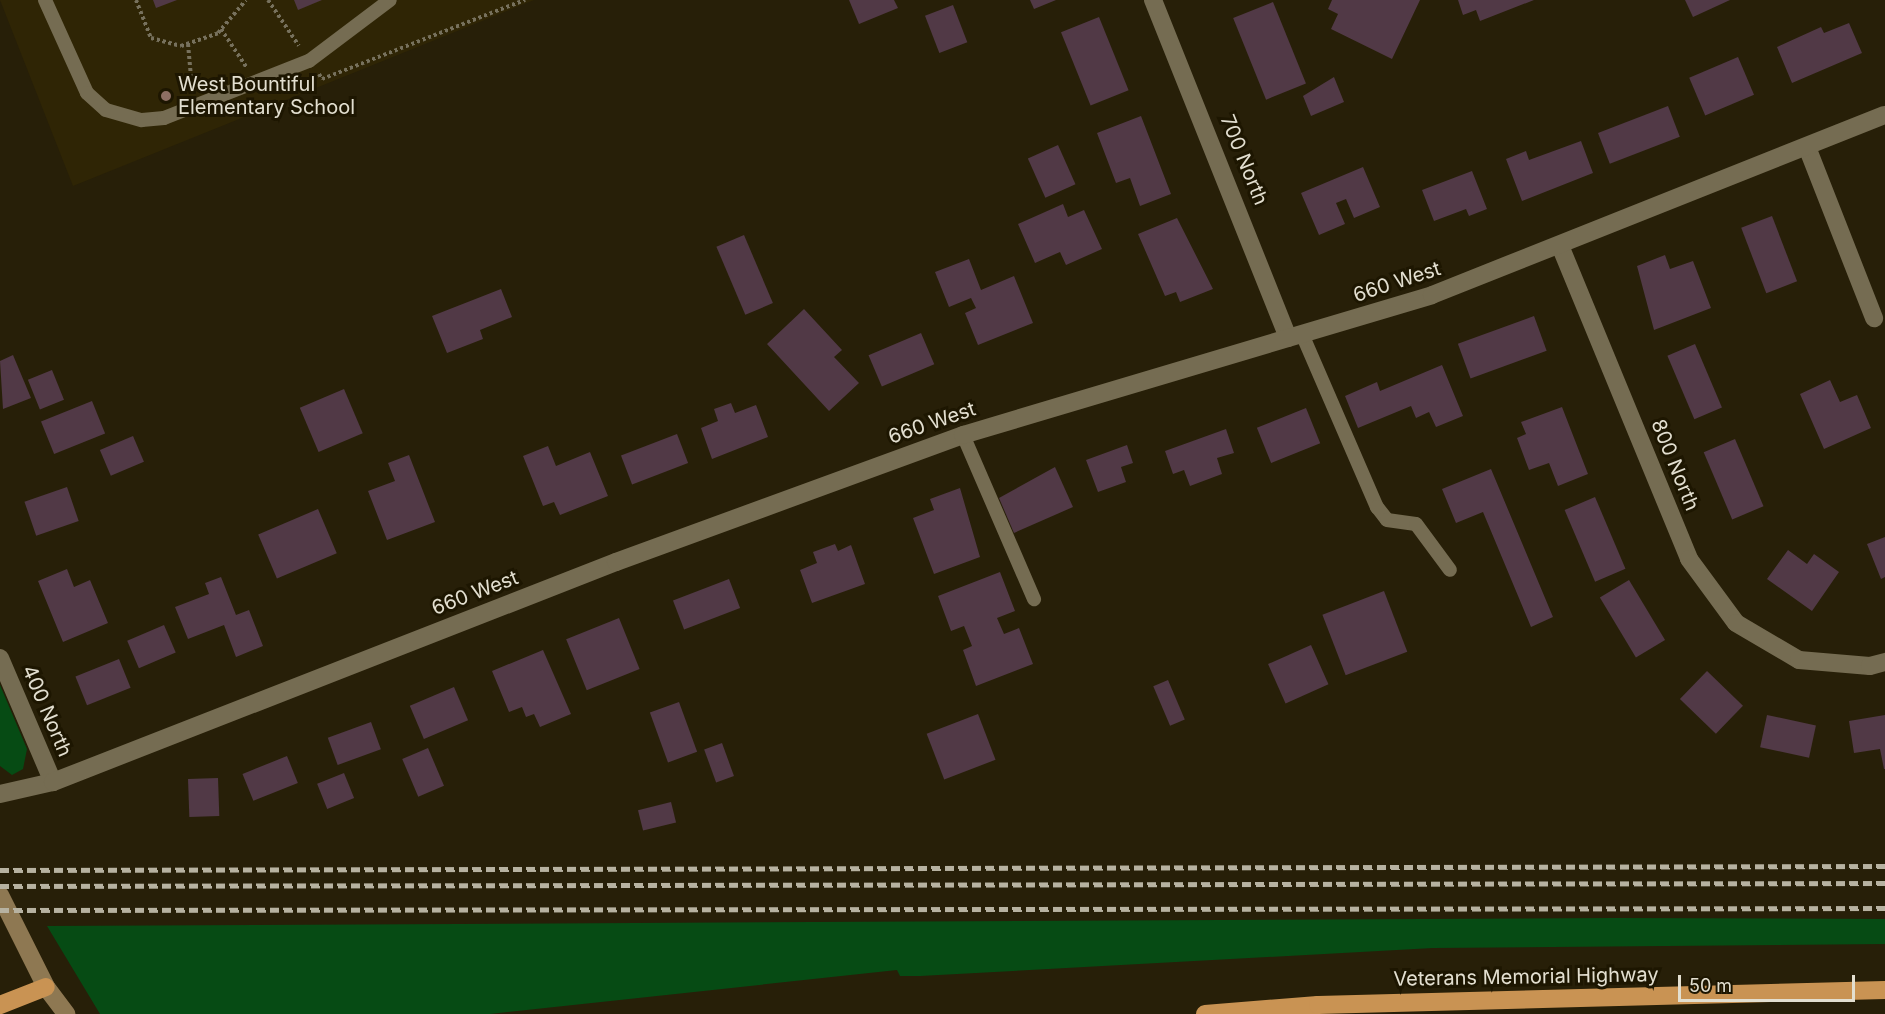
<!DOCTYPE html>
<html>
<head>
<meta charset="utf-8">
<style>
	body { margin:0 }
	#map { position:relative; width:1885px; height:1014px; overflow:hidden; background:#271f08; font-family:Inter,sans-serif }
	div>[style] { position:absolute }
	.built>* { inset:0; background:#2f2505 }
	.green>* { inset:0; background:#064b14 }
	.building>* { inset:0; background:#513946; transform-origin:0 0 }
	.path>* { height:4px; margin-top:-2px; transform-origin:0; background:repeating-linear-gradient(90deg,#77715d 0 3px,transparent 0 6px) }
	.lane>* { height:14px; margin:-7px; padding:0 7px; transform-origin:7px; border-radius:7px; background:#756c52 }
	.street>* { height:18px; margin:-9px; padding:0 9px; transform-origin:9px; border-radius:9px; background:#756c52 }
	.secondary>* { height:18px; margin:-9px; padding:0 9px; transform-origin:9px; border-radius:9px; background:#8e7852 }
	.highway>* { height:18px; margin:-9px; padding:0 9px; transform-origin:9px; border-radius:9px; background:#c99353 }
	.rail>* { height:4.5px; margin-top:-2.25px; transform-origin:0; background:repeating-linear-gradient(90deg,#b7b2a1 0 9px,transparent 0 13.5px) }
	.dots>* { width:16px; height:16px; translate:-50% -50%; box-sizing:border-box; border:3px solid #1d1601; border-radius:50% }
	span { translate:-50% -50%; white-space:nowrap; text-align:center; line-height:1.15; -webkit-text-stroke:6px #1d1601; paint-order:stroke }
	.poi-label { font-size:20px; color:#e3dfd0 }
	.left { translate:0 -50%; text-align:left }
	.street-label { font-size:20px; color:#e3dfd0 }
	.scale { position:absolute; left:1678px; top:975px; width:177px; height:27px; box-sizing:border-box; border:3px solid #e3dfd0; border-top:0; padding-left:8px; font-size:18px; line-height:21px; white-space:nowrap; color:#e3dfd0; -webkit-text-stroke:4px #1d1601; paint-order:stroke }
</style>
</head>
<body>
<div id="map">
	<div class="built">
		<div style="clip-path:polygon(0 0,534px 0,73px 186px)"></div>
	</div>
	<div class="green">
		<div style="clip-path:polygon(0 685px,27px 749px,23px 769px,12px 775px,0 766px)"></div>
		<div style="clip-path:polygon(1614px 918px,1885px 919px,1885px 944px,1433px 948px,920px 976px,900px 976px,897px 970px,490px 1014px,100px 1014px,47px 926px)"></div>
	</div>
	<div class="building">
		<div style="clip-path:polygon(153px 0,177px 0,156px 8px)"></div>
		<div style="clip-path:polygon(294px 0,322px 0,298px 10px)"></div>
		<div style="clip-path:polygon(849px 0,894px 0,898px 8px,859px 24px)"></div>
		<div style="clip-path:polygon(1030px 0,1056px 0,1034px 9px)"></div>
		<div style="clip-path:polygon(1332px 0,1420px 0,1392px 59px,1331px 29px,1338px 14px,1328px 9px)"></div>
		<div style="clip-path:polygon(1458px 0,1534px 0,1480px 21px,1476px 10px,1463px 15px)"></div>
		<div style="clip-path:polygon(1685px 0,1730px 0,1693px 17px)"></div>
		<div style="left:1273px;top:2px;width:88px;height:43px;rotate:68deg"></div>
		<div style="left:953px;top:5px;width:40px;height:30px;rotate:69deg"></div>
		<div style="left:1099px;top:17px;width:79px;height:41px;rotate:68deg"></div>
		<div style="clip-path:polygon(1849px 23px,1862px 53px,1792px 83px,1777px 47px,1821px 27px,1824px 33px)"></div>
		<div style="left:1738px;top:57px;width:41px;height:53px;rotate:67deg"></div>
		<div style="clip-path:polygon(1334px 77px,1344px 102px,1311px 116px,1303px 96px)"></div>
		<div style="left:1668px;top:106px;width:33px;height:75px;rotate:69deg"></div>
		<div style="clip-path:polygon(1141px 116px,1171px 194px,1140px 206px,1130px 178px,1116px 183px,1097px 133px)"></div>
		<div style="clip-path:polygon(1581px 141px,1593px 173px,1522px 201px,1506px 159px,1526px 151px,1529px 160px)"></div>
		<div style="left:1058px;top:145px;width:43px;height:33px;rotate:66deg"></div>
		<div style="clip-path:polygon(1363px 167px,1380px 207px,1354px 218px,1346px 199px,1336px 203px,1345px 224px,1319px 235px,1301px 193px)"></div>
		<div style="clip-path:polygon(1472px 171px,1487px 209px,1469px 216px,1466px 209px,1434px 221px,1422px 190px)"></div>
		<div style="clip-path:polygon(1063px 204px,1068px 217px,1084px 210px,1102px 249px,1066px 265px,1060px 252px,1035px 263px,1018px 224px)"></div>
		<div style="left:1772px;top:216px;width:70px;height:33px;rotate:69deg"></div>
		<div style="clip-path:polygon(1177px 218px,1213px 289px,1180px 302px,1176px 292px,1165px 296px,1138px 234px)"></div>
		<div style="left:744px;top:235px;width:74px;height:30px;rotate:67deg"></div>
		<div style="clip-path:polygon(1665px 255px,1670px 269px,1693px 261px,1711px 308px,1654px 330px,1637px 266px)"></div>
		<div style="clip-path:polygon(969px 259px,981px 290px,1014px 276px,1033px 323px,978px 345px,965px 313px,976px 308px,971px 298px,949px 307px,935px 272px)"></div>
		<div style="clip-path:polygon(501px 289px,512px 317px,480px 330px,483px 339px,447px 353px,432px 316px)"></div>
		<div style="clip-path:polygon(804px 309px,842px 350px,834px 357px,859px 383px,829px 411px,767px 344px)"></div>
		<div style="left:1534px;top:316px;width:37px;height:81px;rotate:70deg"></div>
		<div style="left:921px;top:333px;width:34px;height:57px;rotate:67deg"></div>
		<div style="left:1695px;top:344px;width:69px;height:30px;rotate:67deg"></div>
		<div style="clip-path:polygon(13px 355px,31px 398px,3px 409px,0 361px)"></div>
		<div style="clip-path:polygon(1442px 365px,1463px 416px,1436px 427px,1429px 412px,1416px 418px,1411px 406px,1358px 428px,1345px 396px,1377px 382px,1380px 391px)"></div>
		<div style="left:52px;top:370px;width:32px;height:26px;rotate:68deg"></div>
		<div style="clip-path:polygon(1830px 380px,1840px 402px,1857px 395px,1871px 428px,1824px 449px,1800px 394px)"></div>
		<div style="left:344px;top:389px;width:48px;height:48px;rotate:67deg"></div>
		<div style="left:92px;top:401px;width:35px;height:55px;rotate:68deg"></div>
		<div style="clip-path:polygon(731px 403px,735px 413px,756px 405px,768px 437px,712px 459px,701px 428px,718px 421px,714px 409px)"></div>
		<div style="clip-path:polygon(1562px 407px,1588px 474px,1558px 486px,1549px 463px,1529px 470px,1517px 438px,1526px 434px,1521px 422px)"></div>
		<div style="left:1306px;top:408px;width:38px;height:53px;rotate:68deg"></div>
		<div style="clip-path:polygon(1226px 429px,1234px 453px,1217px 458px,1222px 474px,1190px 486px,1184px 470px,1173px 474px,1165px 451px)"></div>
		<div style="left:677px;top:434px;width:31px;height:60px;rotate:69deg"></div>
		<div style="left:133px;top:436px;width:28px;height:36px;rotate:67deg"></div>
		<div style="left:1735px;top:439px;width:73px;height:34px;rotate:67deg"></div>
		<div style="clip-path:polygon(1127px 445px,1133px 463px,1121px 467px,1126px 482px,1098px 492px,1086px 460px)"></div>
		<div style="clip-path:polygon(548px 446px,556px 466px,590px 452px,608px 496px,560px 515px,554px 502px,543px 506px,523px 456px)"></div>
		<div style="clip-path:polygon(409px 455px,435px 522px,387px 540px,368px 491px,395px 481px,388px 463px)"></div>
		<div style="clip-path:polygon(1055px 467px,1073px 507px,1014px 533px,999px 498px)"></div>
		<div style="clip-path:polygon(1491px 469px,1553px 617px,1531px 627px,1483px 512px,1456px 523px,1442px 489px)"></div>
		<div style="left:67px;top:487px;width:36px;height:45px;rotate:71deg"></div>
		<div style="clip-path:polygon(960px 488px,980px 557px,934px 574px,913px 518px,934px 510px,930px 499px)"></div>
		<div style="left:1595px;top:497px;width:78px;height:33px;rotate:67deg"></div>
		<div style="left:318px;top:509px;width:48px;height:65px;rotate:67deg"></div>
		<div style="clip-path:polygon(1885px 537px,1885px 577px,1881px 579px,1867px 544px)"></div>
		<div style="clip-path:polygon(835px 544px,838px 551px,851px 545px,865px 584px,812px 603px,800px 570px,817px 563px,813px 552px)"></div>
		<div style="clip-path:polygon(1788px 550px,1807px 564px,1814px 554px,1839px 572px,1812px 611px,1767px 579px)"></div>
		<div style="clip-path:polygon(67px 569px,74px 587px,90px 580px,108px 623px,63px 642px,38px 581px)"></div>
		<div style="clip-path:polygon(1000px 572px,1015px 611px,997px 618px,1004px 634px,1019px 628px,1033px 664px,976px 686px,963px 650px,972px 646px,964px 626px,951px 631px,938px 596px)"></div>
		<div style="clip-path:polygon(221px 577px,236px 615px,249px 610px,263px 646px,236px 657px,224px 625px,188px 639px,175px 607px,209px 594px,205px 583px)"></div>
		<div style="left:729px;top:579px;width:31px;height:60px;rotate:69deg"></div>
		<div style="left:1629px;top:580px;width:70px;height:34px;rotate:59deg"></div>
		<div style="left:1384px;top:591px;width:65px;height:66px;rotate:69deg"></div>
		<div style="left:619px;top:618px;width:55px;height:57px;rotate:68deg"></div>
		<div style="left:164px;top:625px;width:30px;height:40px;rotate:67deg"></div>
		<div style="left:1311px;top:645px;width:43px;height:47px;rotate:66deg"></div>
		<div style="clip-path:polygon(543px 650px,571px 714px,540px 727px,534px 714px,526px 717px,522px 707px,509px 712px,492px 671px)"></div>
		<div style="left:119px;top:659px;width:31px;height:47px;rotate:68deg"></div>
		<div style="left:1707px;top:671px;width:50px;height:39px;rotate:44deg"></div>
		<div style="left:1168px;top:680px;width:43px;height:16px;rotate:67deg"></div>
		<div style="left:454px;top:687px;width:36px;height:48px;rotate:67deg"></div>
		<div style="left:679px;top:702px;width:53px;height:31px;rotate:70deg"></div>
		<div style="left:978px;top:714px;width:49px;height:55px;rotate:69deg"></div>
		<div style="left:1767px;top:715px;width:50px;height:33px;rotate:12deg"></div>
		<div style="clip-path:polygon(1885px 715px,1885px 769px,1884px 769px,1880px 749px,1854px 753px,1849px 721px)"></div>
		<div style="left:371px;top:722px;width:29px;height:46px;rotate:70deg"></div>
		<div style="left:722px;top:743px;width:35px;height:19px;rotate:70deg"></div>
		<div style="left:428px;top:748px;width:41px;height:28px;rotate:67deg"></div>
		<div style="left:287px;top:756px;width:29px;height:48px;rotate:68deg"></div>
		<div style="left:344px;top:773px;width:27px;height:29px;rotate:68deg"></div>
		<div style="left:218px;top:778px;width:38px;height:30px;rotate:88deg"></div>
		<div style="left:671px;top:802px;width:21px;height:34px;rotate:76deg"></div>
	</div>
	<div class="path">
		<div style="left:136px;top:0;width:41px;rotate:68.5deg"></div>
		<div style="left:151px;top:38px;width:31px;rotate:15deg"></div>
		<div style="left:181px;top:46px;width:39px;rotate:-19deg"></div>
		<div style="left:218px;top:33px;width:43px;rotate:-49.7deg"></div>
		<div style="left:268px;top:0;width:55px;rotate:56deg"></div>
		<div style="left:221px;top:29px;width:47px;rotate:56.3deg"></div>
		<div style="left:188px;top:44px;width:44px;rotate:84.8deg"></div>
		<div style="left:319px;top:74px;width:6px;rotate:59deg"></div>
		<div style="left:322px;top:79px;width:218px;rotate:-21.3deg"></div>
	</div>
	<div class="lane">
		<div style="left:45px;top:0;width:102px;rotate:65.7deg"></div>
		<div style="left:87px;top:93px;width:25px;rotate:42deg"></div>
		<div style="left:106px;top:110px;width:37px;rotate:16deg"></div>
		<div style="left:142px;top:120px;width:22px;rotate:-5deg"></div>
		<div style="left:164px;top:118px;width:156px;rotate:-21.5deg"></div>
		<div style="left:309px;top:61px;width:101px;rotate:-37deg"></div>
		<div style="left:1302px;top:334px;width:189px;rotate:66.6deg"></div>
		<div style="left:1377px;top:507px;width:16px;rotate:52deg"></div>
		<div style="left:1387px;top:520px;width:29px;rotate:8deg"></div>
		<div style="left:1416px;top:524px;width:57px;rotate:53.5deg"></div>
		<div style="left:963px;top:435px;width:179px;rotate:66.6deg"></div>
	</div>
	<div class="street">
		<div style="left:1153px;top:0;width:364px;rotate:68.2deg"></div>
		<div style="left:1807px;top:147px;width:184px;rotate:68.6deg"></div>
		<div style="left:1561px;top:248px;width:336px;rotate:67.6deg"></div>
		<div style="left:1689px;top:559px;width:79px;rotate:53.7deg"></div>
		<div style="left:1736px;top:623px;width:73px;rotate:30.4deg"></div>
		<div style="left:1799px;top:660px;width:71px;rotate:4.8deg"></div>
		<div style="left:1870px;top:666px;width:16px;rotate:-15deg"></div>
		<div style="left:0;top:658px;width:135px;rotate:66.9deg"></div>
		<div style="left:0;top:794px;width:54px;rotate:-12.8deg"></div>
		<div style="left:53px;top:782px;width:604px;rotate:-21.34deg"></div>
		<div style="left:616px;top:562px;width:370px;rotate:-20.1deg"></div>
		<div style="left:963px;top:435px;width:489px;rotate:-16.6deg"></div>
		<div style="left:1432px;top:295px;width:487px;rotate:-21.7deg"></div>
	</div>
	<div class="secondary">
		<div style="left:0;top:895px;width:103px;rotate:63.4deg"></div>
		<div style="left:46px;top:987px;width:34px;rotate:53deg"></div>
	</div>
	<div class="highway">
		<div style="left:0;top:1005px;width:49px;rotate:-21.4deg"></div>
		<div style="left:1205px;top:1014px;width:113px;rotate:-4.6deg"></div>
		<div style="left:1318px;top:1005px;width:567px;rotate:-1.52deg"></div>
	</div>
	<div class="rail">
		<div style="left:0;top:870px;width:1885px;rotate:-0.12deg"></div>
		<div style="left:0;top:886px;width:1885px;rotate:-0.09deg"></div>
		<div style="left:0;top:910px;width:1885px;rotate:-0.06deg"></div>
	</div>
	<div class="dots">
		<div style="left:166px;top:96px;background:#8d6e63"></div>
	</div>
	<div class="poi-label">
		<span class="left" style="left:178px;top:96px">West Bountiful<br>Elementary School</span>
	</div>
	<div class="street-label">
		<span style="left:1244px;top:160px;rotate:68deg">700 North</span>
		<span style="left:1397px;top:282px;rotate:-18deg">660 West</span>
		<span style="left:932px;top:423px;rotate:-19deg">660 West</span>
		<span style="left:1675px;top:465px;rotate:68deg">800 North</span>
		<span style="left:475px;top:593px;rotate:-21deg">660 West</span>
		<span style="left:47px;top:711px;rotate:67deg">400 North</span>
		<span style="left:1526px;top:977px;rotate:-1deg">Veterans Memorial Highway</span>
	</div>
	<div class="scale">50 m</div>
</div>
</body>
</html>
